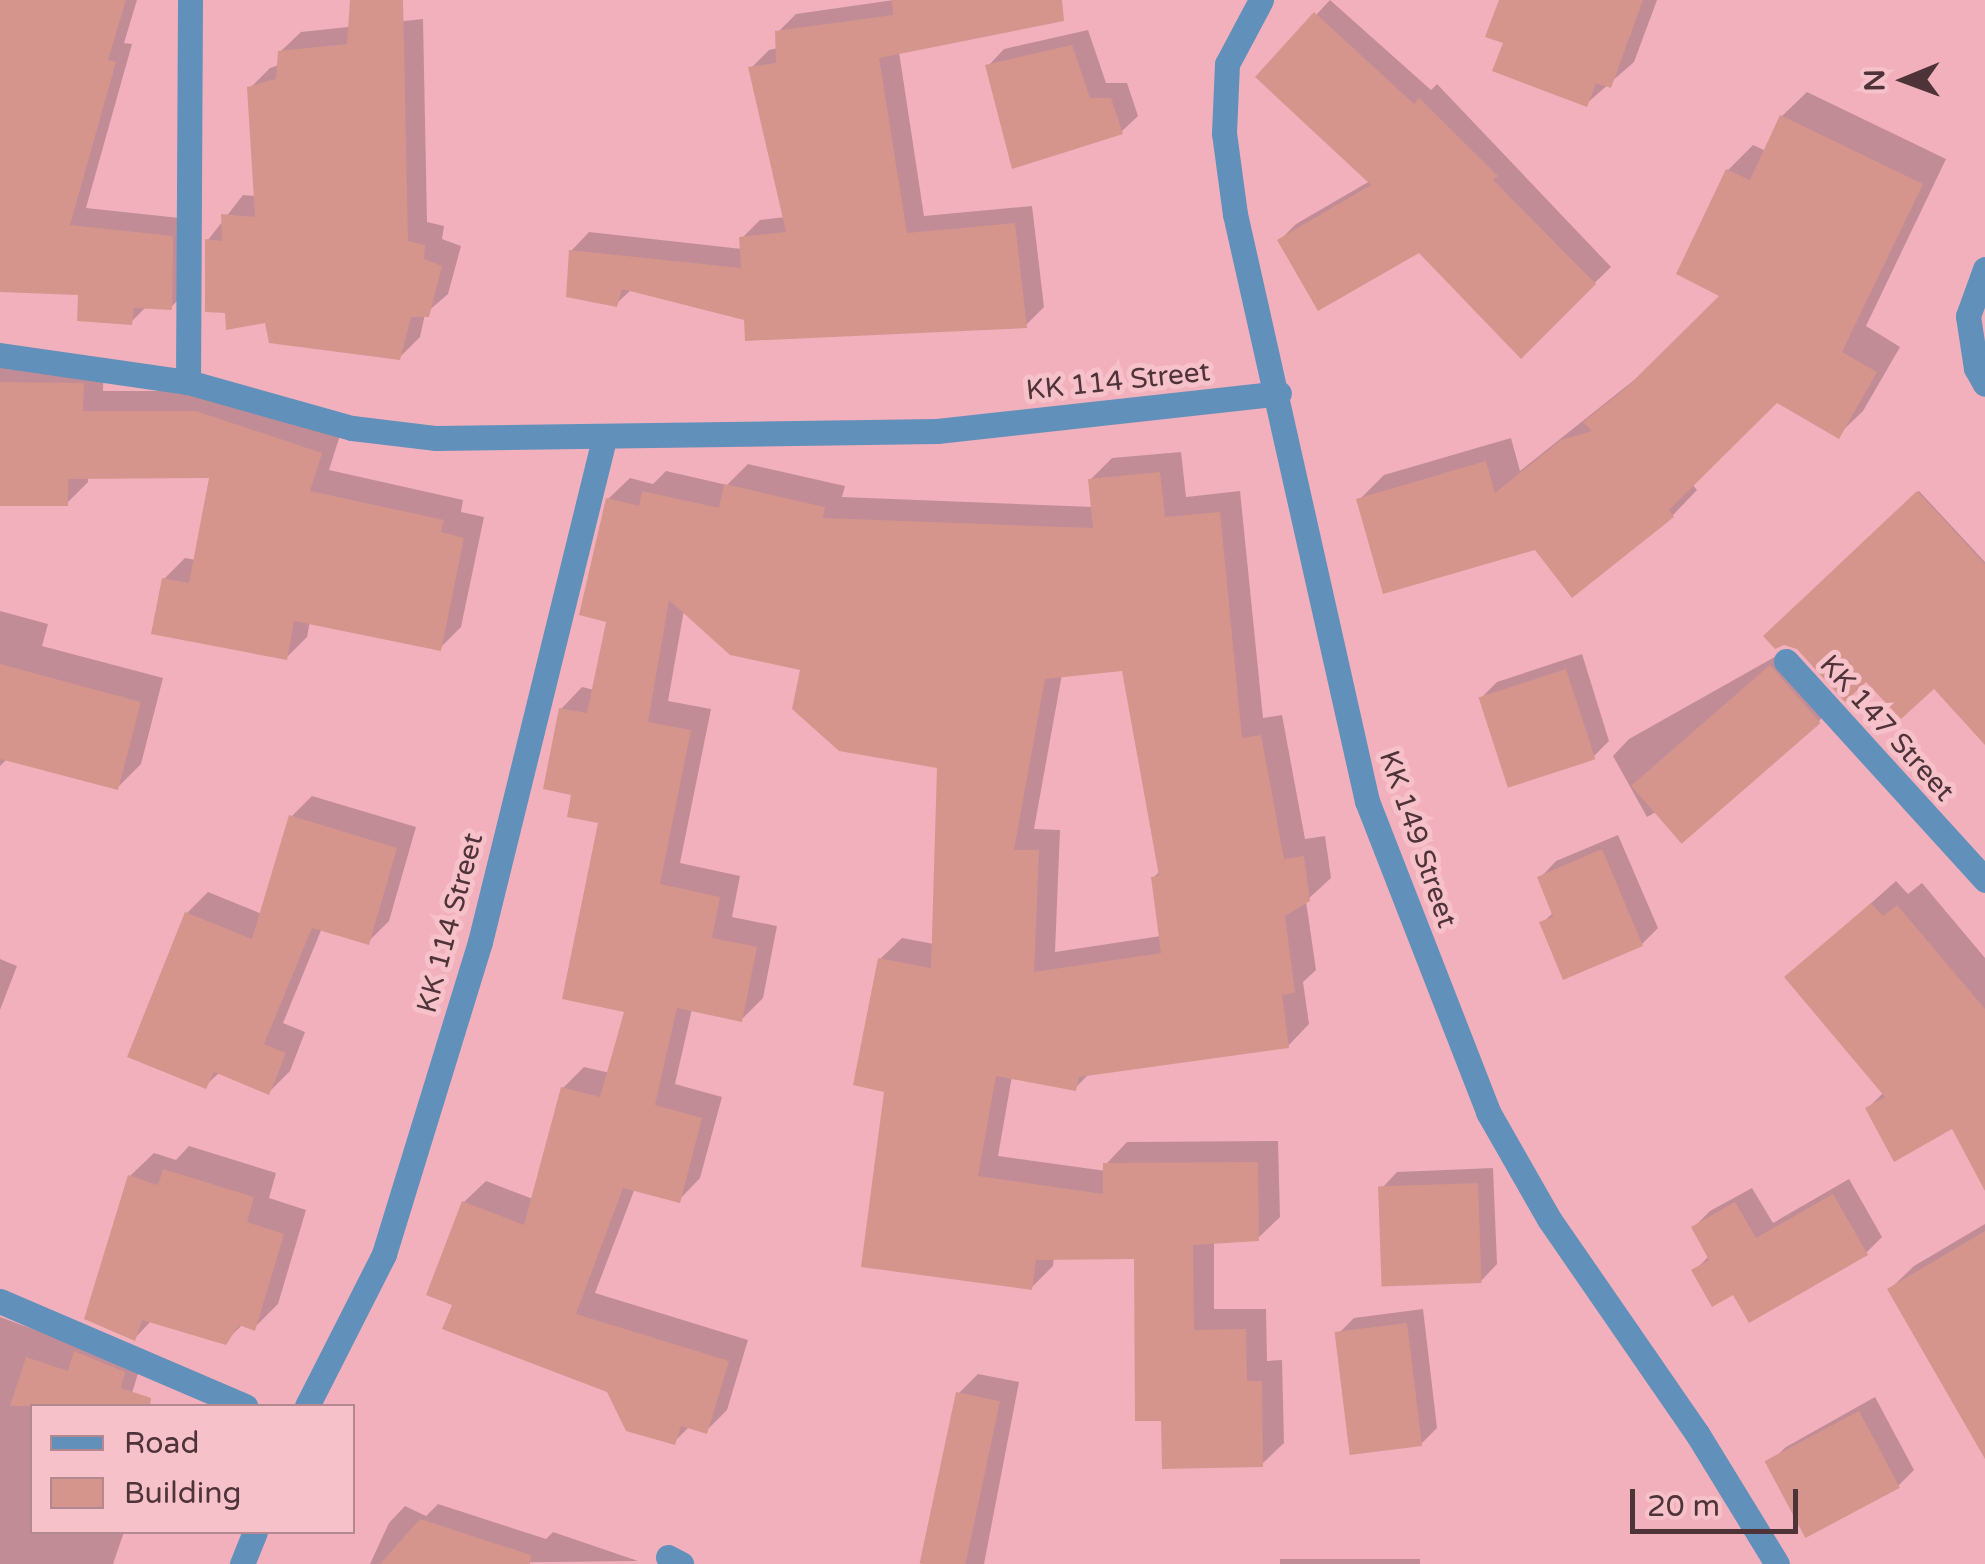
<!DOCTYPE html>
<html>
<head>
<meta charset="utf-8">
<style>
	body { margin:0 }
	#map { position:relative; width:1985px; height:1564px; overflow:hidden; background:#f2b0bc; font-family:"Varela Round",sans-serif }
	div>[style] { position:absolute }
	.shadow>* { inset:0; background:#0003; transform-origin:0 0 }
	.building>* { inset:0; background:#d5958d; transform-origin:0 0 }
	.minor>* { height:25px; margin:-12.5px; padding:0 12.5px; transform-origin:12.5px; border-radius:12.5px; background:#6190ba }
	span { translate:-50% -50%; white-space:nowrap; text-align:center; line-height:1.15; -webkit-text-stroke:10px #f7c1ca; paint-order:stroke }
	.street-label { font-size:28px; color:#4e3338 }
	.legend { position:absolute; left:30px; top:1404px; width:325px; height:130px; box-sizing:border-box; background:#f7c1ca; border:2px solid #b38890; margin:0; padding:12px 18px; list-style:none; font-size:30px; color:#4e3338 }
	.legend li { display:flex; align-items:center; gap:20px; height:50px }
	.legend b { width:50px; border:2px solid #b38890 }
	.north { position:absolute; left:1855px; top:30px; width:100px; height:100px; -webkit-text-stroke:8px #f7c1ca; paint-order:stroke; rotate:269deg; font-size:28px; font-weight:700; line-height:40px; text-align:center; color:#4e3338 }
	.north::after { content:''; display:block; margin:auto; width:35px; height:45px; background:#4e3338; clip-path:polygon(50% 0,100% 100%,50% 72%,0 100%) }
	.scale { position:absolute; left:1630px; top:1489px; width:168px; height:45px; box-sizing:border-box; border:5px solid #4e3338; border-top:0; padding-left:12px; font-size:30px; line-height:35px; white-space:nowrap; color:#4e3338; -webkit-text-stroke:8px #f7c1ca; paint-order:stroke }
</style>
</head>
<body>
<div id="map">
	<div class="shadow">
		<div style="clip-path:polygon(0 0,137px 0,124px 43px,132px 44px,86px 208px,189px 219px,189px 290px,171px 307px,147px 306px,131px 322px,81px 292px,0 289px)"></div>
		<div style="clip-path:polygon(894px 0,1016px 0,899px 52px,924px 216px,1032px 206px,1044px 307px,1026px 325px,746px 318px,632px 289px,616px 304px,571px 251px,589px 232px,742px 249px,742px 238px,760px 220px,785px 217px,751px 68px,769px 50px,778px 48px,778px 32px,796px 14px)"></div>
		<div style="clip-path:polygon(1330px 0,1431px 90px,1437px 84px,1611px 267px,1521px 355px,1419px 250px,1280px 240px,1296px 224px,1370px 181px,1258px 77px)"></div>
		<div style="clip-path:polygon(1502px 0,1657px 0,1634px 62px,1586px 104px)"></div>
		<div style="clip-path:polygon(423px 19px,427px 222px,444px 226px,442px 239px,461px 246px,448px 294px,425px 314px,420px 337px,400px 357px,227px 310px,208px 240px,243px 195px,256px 196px,250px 88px,270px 68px,279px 65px,280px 52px,301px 32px)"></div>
		<div style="clip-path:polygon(1088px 30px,1106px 83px,1127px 83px,1138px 116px,1121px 132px,988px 66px,1004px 49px)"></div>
		<div style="clip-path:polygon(1807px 92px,1946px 159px,1866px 326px,1900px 347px,1863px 411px,1838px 435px,1777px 400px,1692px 484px,1697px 490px,1673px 515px,1573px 595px,1536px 547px,1359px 500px,1384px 475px,1511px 438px,1520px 471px,1653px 365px,1723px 295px,1728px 170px,1753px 145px,1766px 151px,1782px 116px)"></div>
		<div style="clip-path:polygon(0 359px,104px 363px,103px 391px,218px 391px,341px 432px,329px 470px,463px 500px,461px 512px,484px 517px,461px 627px,440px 648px,310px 621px,307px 637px,286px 658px,164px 579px,185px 558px,196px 560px,212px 476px,88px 476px,88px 482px,67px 503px,0 503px)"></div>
		<div style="clip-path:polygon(evenodd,1181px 452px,1186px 497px,1240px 491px,1263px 718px,1282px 715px,1305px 839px,1325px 836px,1331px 878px,1306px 901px,1316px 970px,1303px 982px,1309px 1024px,1288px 1046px,1090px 1073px,1075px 1088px,1012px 1076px,998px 1156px,1106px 1171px,1106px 1164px,1127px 1142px,1278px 1141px,1280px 1217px,1258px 1238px,1214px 1241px,1214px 1309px,1266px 1309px,1267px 1361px,1282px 1360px,1284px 1443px,1262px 1464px,1163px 1419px,1136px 1256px,1054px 1257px,1053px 1266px,1032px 1287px,886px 1090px,880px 959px,902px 938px,934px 944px,940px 766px,803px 668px,684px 610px,668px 701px,711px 709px,680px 863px,740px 876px,732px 917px,777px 926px,763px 998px,741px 1020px,692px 1009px,675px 1084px,722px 1097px,700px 1178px,679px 1200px,635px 1188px,595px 1293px,748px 1340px,727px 1410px,706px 1431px,690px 1426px,674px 1442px,609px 1390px,455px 1303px,464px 1202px,486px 1181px,533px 1199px,563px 1088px,584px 1067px,610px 1073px,627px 1010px,601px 821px,574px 793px,561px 709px,582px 687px,594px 690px,609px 620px,608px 499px,630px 478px,653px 484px,666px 471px,727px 485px,748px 464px,845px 486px,842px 497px,1094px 507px,1091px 479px,1112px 458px,1181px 452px,1124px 668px,1161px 870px,1153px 878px,1161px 936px,1055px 952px,1060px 830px,1034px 829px,1062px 674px,1124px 668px)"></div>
		<div style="clip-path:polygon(1919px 491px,1985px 562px,1985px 724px,1934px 686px,1866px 678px,1789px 615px)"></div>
		<div style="clip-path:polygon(0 611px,48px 624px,42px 646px,163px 678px,141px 764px,117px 788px,7px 759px,0 766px)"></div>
		<div style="clip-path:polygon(1787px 650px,1834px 705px,1819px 721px,1647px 817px,1613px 756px,1629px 739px)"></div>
		<div style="clip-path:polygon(1582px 654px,1609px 741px,1593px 757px,1481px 698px,1497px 682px)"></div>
		<div style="clip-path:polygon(312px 796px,416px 827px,389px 921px,368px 942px,322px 928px,283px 1023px,305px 1032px,290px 1071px,269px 1092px,220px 1072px,205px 1086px,187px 913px,208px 892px,262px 914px,291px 817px)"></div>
		<div style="clip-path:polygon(1618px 835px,1658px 928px,1642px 944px,1542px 923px,1554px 912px,1540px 878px,1556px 861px)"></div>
		<div style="clip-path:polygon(1896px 881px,1908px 894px,1922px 883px,1985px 958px,1985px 1182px,1953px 1126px,1868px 1108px,1884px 1092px,1787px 978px)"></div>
		<div style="clip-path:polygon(0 959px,17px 966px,0 1010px)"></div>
		<div style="clip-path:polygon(189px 1146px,276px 1173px,269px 1198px,306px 1210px,278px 1304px,254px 1328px,243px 1324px,225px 1342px,152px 1320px,135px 1338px,130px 1176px,154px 1153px,176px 1160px)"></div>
		<div style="clip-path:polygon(1493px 1168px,1497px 1264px,1481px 1281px,1381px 1189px,1397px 1172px)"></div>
		<div style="clip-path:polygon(1849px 1179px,1882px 1237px,1866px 1253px,1734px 1291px,1694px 1271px,1710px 1255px,1694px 1227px,1710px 1211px,1752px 1188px,1773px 1223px)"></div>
		<div style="clip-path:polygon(1985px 1224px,1985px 1429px,1890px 1289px,1914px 1266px)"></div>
		<div style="clip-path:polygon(1423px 1309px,1437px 1428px,1421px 1444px,1338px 1334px,1354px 1318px)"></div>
		<div style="clip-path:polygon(0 1317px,81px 1347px,145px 1351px,128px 1406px,32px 1406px,32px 1532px,124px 1532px,113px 1564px,0 1564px)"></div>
		<div style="clip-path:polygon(978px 1374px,1019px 1382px,984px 1564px,927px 1564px,958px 1394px)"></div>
		<div style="clip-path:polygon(1875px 1397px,1914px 1470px,1898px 1486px,1769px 1463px,1786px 1447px)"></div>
		<div style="clip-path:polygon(438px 1504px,546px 1539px,553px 1532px,638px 1561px,370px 1564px,389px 1523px,405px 1506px,426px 1516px)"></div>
		<div style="left:1280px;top:1559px;width:140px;height:7px"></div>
	</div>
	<div class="building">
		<div style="clip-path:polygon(0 0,126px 0,108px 60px,116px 62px,70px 225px,173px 236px,172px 310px,134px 308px,132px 325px,77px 321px,78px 295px,0 292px)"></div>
		<div style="clip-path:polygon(350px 0,403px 0,408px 241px,425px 245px,424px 259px,442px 266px,429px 317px,411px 317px,400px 360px,269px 343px,265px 323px,226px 330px,225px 313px,205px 312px,205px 239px,222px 241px,221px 214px,255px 217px,247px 87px,276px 79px,278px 51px,347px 44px)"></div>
		<div style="clip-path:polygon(892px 0,1062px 0,1064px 21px,879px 58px,907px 233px,1015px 223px,1027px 328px,745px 341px,744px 320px,622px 289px,617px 307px,566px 297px,569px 250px,741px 268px,739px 237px,786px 232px,748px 67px,776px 63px,775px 31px,893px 15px)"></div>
		<div style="clip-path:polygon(1499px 0,1643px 0,1611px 88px,1596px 83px,1587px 107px,1492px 71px,1503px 43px,1485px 37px)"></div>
		<div style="clip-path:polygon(1314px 12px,1414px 104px,1419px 98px,1498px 176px,1493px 180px,1596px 284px,1521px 359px,1419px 253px,1318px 311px,1277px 240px,1371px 185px,1255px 77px)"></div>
		<div style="clip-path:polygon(1072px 45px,1090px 98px,1111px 98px,1123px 134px,1012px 169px,985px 65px)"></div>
		<div style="clip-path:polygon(1780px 115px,1923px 184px,1842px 352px,1877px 372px,1839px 439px,1777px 403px,1669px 510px,1674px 517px,1572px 598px,1535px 550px,1383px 594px,1356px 499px,1486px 461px,1495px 493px,1561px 440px,1592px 431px,1583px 422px,1625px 389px,1719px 296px,1676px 274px,1726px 169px,1750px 180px)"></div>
		<div style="clip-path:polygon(0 382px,84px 383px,83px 411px,196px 411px,322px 453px,310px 491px,444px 520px,441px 532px,464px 538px,441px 651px,294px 621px,287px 660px,151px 634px,162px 578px,189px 583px,209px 478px,68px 479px,68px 506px,0 506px)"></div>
		<div style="clip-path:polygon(evenodd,1160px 472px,1165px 517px,1220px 512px,1242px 738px,1261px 735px,1284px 859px,1304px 856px,1310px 901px,1285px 916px,1295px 993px,1282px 995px,1289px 1048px,1079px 1077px,1076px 1091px,996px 1076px,978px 1176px,1103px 1194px,1103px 1163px,1258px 1162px,1259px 1241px,1193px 1245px,1194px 1330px,1246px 1329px,1247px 1381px,1262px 1381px,1263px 1467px,1162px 1469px,1161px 1421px,1135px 1421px,1134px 1259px,1036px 1260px,1032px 1290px,861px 1267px,884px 1092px,853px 1085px,878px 958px,931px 968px,937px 768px,839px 751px,792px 709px,800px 670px,730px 655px,669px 600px,648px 722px,691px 730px,660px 884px,720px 897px,712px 938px,757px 947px,742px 1022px,677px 1008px,655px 1105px,702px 1118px,680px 1203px,623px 1188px,576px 1314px,729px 1361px,707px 1434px,681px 1426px,675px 1445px,626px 1431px,607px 1392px,442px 1329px,452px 1305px,426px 1295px,462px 1201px,524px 1225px,561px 1087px,600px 1097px,624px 1012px,562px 999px,598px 823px,567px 817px,571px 795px,543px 789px,559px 708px,587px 713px,606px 622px,579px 615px,606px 498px,639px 506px,642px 491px,719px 508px,724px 484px,825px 507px,823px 518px,1093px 528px,1088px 479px,1160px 472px,1122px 671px,1159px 876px,1151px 877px,1161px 953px,1034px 972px,1039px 850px,1014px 850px,1045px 679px,1122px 671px)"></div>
		<div style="clip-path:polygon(1917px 491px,1985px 564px,1985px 745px,1934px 689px,1901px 719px,1866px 682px,1845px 702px,1797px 649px,1784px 645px,1775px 649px,1763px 636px)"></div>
		<div style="clip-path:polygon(0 664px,141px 702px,118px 790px,0 759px)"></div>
		<div style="left:1770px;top:665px;width:77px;height:184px;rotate:49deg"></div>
		<div style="left:1566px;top:669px;width:95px;height:92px;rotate:72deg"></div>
		<div style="clip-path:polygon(289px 815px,397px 848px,369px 945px,312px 928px,264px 1044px,286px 1053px,269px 1095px,214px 1072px,206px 1089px,127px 1057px,185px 912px,252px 939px)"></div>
		<div style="clip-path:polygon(1602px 849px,1643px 946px,1563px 980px,1539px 922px,1553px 917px,1537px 877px)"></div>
		<div style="clip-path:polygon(1871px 903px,1883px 916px,1897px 905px,1985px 1009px,1985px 1191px,1952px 1129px,1894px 1162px,1865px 1108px,1885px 1097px,1784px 977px)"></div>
		<div style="clip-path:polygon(163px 1169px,254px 1197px,247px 1222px,284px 1234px,255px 1331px,239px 1325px,226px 1345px,142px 1320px,135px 1341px,84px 1319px,128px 1175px,158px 1185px)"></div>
		<div style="left:1478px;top:1183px;width:100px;height:100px;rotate:88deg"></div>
		<div style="clip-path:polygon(1833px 1194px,1868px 1255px,1749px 1323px,1733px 1295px,1712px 1307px,1691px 1270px,1709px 1260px,1691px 1227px,1735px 1202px,1756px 1238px)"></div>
		<div style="clip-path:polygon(1985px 1231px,1985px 1459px,1887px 1289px)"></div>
		<div style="left:1407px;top:1323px;width:124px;height:73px;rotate:83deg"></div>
		<div style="clip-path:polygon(74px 1351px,125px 1372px,121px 1388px,151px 1398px,150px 1406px,10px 1406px,26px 1357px,68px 1371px)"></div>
		<div style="left:956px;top:1392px;width:45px;height:175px;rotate:12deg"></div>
		<div style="left:1859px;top:1411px;width:87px;height:107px;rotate:62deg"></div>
		<div style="clip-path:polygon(420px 1519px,531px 1555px,530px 1564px,380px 1564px)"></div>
	</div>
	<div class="minor">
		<div style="left:1261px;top:0;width:72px;rotate:118deg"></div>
		<div style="left:1227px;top:64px;width:69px;rotate:92.5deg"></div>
		<div style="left:1224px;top:133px;width:82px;rotate:82.3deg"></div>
		<div style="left:1235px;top:214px;width:602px;rotate:77.33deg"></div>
		<div style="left:1367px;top:801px;width:334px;rotate:68.7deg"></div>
		<div style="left:1488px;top:1112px;width:123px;rotate:60.3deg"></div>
		<div style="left:1549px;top:1219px;width:262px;rotate:55.4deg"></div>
		<div style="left:1698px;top:1435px;width:151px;rotate:58.5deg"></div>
		<div style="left:1985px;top:269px;width:50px;rotate:109.9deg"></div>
		<div style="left:1968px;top:316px;width:53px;rotate:81.3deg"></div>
		<div style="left:1976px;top:368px;width:18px;rotate:61deg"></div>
		<div style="left:0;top:355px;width:190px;rotate:8.2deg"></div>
		<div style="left:188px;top:382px;width:170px;rotate:15.7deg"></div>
		<div style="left:352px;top:428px;width:85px;rotate:6.8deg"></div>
		<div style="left:436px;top:438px;width:501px;rotate:-0.8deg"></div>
		<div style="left:937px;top:431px;width:344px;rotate:-6.3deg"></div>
		<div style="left:188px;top:382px;width:381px;rotate:-89.7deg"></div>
		<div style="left:1786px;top:661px;width:296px;rotate:47.7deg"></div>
		<div style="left:0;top:1301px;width:267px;rotate:23.2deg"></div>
		<div style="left:307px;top:1406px;width:170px;rotate:-63.1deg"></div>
		<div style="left:384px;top:1254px;width:326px;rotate:-72.9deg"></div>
		<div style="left:480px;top:942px;width:518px;rotate:-76.15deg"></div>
		<div style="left:668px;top:1557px;width:15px;rotate:28deg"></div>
		<div style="left:242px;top:1564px;width:35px;rotate:-68deg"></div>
	</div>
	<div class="street-label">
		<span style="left:1118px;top:381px;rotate:-6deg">KK 114 Street</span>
		<span style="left:1887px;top:728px;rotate:48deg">KK 147 Street</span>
		<span style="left:1418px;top:839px;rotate:71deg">KK 149 Street</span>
		<span style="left:450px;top:923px;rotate:-75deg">KK 114 Street</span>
	</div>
	<ul class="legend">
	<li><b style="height:12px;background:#6190ba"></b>Road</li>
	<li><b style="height:28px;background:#d5958d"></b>Building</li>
	</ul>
	<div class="north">N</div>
	<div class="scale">20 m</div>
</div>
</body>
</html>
